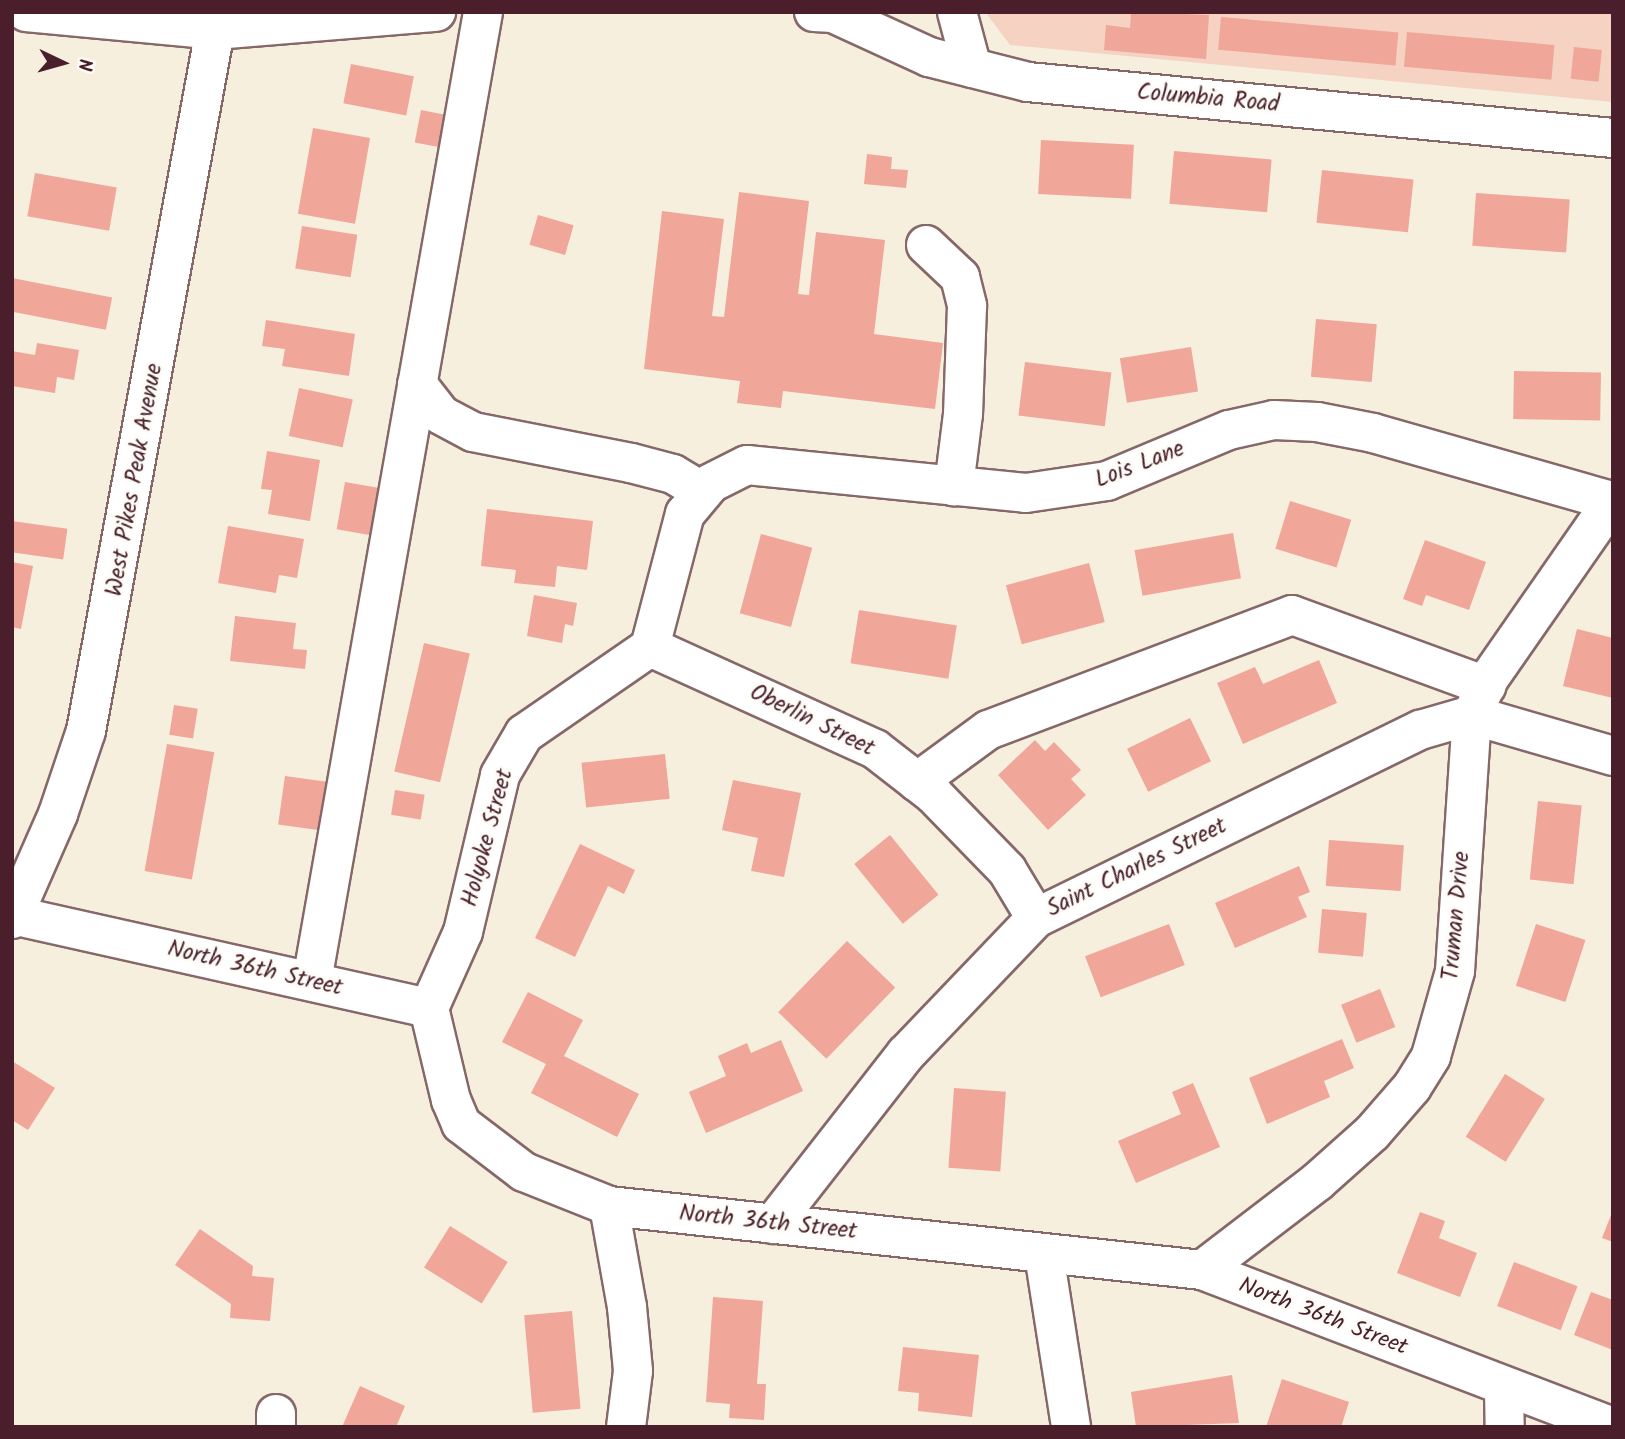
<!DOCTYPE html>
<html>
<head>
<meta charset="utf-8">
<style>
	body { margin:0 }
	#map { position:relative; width:1625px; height:1439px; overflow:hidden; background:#f6efdd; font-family:Kalam,sans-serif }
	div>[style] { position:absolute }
	.built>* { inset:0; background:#f5d2c2 }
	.building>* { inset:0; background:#f0a699; transform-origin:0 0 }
	.roads { filter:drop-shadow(2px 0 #866869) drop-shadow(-2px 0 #866869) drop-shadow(0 2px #866869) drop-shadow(0 -2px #866869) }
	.minor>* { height:38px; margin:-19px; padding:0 19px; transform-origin:19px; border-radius:19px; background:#fff }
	span { translate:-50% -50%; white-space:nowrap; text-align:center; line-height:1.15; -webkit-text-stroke:6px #fdfcf7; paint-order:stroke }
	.street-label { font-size:23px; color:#4a1f2b }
	.frame { position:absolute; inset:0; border:14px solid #4a1f2b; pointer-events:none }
	.north { position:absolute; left:28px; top:28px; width:70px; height:70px; -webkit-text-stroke:5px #fdfcf7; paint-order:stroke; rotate:95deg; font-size:19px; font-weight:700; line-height:28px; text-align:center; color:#4a1f2b }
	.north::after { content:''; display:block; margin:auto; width:24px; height:32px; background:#4a1f2b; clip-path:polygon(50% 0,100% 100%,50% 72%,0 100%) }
</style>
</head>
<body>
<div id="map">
	<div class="built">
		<div style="clip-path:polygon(1613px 12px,1613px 102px,1010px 45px,986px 13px)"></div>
	</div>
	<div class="building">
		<div style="clip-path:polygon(1131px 12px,1209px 15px,1206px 59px,1104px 50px,1106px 25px,1130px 28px)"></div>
		<div style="left:1221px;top:17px;width:178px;height:33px;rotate:5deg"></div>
		<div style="left:1407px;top:32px;width:148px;height:35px;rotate:5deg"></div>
		<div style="left:1574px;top:47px;width:28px;height:32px;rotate:6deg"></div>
		<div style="left:351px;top:64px;width:64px;height:40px;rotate:11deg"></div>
		<div style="left:421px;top:110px;width:31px;height:33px;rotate:11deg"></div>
		<div style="left:313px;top:128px;width:58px;height:87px;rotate:10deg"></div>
		<div style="left:1041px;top:140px;width:93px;height:54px;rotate:3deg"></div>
		<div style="left:1174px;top:151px;width:98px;height:53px;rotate:5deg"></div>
		<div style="clip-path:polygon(867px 154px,892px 157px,891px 169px,908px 170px,906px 188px,864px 184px)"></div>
		<div style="left:1322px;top:170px;width:92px;height:53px;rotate:6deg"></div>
		<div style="left:35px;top:173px;width:83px;height:44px;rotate:10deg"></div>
		<div style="clip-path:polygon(739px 192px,809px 201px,798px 294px,809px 295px,816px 232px,885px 240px,874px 334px,943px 343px,935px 409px,783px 391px,781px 408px,737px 403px,740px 381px,644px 369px,662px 211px,724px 219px,712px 316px,724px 317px)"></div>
		<div style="left:1476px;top:193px;width:94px;height:53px;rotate:4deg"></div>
		<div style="left:538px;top:215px;width:37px;height:31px;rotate:16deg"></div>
		<div style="left:302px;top:226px;width:56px;height:43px;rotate:9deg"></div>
		<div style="left:12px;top:278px;width:102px;height:33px;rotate:11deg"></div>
		<div style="left:1316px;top:319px;width:61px;height:58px;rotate:5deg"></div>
		<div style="clip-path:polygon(266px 320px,355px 334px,349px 376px,282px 366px,285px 349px,262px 346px)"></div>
		<div style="clip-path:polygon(37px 343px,79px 350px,74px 380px,57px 377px,55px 393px,12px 386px,12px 351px,35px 355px)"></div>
		<div style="left:1191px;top:347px;width:45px;height:72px;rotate:81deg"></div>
		<div style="left:1025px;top:362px;width:87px;height:54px;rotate:7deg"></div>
		<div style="left:1514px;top:371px;width:87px;height:48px;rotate:1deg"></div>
		<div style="left:299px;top:388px;width:55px;height:49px;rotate:12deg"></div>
		<div style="clip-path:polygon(267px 451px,320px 460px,310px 521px,268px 514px,272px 490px,261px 489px)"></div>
		<div style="left:345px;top:482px;width:39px;height:48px;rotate:10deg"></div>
		<div style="left:1290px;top:501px;width:64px;height:50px;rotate:17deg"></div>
		<div style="clip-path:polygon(487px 509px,593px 521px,587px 570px,557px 566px,555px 587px,514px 583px,516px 570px,481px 566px)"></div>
		<div style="left:12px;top:521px;width:56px;height:31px;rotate:8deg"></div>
		<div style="clip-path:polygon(228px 526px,304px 539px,297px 578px,279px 575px,276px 593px,218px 583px)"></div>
		<div style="left:1233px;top:533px;width:46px;height:100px;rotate:80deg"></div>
		<div style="left:761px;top:534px;width:53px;height:82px;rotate:15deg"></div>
		<div style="clip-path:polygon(1425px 540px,1486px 562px,1469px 610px,1426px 595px,1422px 606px,1403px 599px)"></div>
		<div style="clip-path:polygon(12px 562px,33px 566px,21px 629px,12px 627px)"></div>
		<div style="left:1089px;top:563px;width:61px;height:86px;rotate:75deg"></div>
		<div style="clip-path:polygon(534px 595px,577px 603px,573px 626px,565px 624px,562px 643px,527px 636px)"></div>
		<div style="left:859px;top:610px;width:99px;height:54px;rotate:9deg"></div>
		<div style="clip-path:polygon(235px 616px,296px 623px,293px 649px,307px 650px,305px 669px,230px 661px)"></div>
		<div style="clip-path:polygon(1577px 629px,1613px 638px,1613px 698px,1563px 686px)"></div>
		<div style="left:424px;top:643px;width:47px;height:132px;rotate:13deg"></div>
		<div style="clip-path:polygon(1319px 660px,1337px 703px,1243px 744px,1217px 683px,1255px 667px,1263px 684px)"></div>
		<div style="left:174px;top:705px;width:24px;height:30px;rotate:9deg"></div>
		<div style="left:1190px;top:718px;width:48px;height:70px;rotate:64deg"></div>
		<div style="clip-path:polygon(1035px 740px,1045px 751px,1054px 742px,1081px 770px,1071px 779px,1086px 795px,1048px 830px,998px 775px)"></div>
		<div style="left:167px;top:744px;width:48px;height:129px;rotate:10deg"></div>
		<div style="left:665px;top:754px;width:45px;height:84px;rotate:84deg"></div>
		<div style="left:285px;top:776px;width:42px;height:49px;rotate:8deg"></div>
		<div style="clip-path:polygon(733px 780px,801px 793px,784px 877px,751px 871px,758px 838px,722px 830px)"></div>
		<div style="left:395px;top:790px;width:30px;height:25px;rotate:9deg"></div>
		<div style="left:1538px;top:801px;width:44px;height:79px;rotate:6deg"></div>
		<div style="left:890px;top:835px;width:77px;height:46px;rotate:51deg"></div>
		<div style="left:1329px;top:840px;width:75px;height:46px;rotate:4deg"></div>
		<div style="clip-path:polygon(580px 844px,635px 870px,624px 894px,608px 886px,575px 957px,535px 938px)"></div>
		<div style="clip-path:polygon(1299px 866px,1310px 892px,1298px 897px,1307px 917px,1235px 948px,1215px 903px)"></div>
		<div style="left:1322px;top:909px;width:45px;height:44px;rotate:5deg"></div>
		<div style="left:1169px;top:924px;width:44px;height:90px;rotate:69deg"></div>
		<div style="left:1536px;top:924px;width:52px;height:65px;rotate:18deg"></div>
		<div style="left:847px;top:941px;width:67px;height:99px;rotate:44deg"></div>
		<div style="left:1380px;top:989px;width:41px;height:42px;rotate:68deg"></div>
		<div style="clip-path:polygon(528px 992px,583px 1020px,564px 1056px,639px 1094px,617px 1137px,531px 1093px,546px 1064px,502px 1042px)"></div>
		<div style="clip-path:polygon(1342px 1039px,1354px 1068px,1324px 1081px,1330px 1097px,1267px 1124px,1249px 1078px)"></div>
		<div style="clip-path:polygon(781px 1040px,803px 1091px,706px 1133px,689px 1092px,726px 1076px,718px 1056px,747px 1043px,751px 1053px)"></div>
		<div style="clip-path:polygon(12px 1061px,55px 1088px,28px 1130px,12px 1120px)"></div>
		<div style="left:1505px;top:1074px;width:47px;height:74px;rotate:32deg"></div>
		<div style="clip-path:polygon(1193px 1083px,1220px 1147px,1136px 1183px,1118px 1141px,1181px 1114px,1172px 1092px)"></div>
		<div style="left:954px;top:1088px;width:52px;height:80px;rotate:4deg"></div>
		<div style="clip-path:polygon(1613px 1210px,1613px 1242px,1602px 1238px)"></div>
		<div style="clip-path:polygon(1420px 1212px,1445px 1221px,1439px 1238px,1477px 1253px,1460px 1297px,1397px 1273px)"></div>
		<div style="left:450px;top:1226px;width:68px;height:49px;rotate:32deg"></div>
		<div style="clip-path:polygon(200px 1229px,253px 1266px,252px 1276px,274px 1278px,270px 1321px,230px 1318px,231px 1304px,175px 1265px)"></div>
		<div style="left:1514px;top:1262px;width:68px;height:47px;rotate:21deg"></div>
		<div style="clip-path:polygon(1591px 1292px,1613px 1300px,1613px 1350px,1574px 1335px)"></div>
		<div style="clip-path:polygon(713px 1297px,763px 1301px,757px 1384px,766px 1384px,764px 1420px,729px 1418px,730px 1404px,706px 1402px)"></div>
		<div style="left:572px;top:1311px;width:98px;height:48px;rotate:85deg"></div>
		<div style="clip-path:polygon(903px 1347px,979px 1355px,972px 1417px,918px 1411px,919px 1393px,898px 1391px)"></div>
		<div style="clip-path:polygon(1232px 1375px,1239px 1423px,1136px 1427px,1131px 1392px)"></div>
		<div style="clip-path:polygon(1282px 1379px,1349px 1402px,1341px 1427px,1266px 1427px)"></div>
		<div style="clip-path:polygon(360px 1386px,405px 1406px,396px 1427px,342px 1427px)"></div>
	</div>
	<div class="roads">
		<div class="minor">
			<div style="left:26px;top:12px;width:190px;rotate:5.4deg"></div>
			<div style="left:215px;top:30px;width:222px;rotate:-4.7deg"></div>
			<div style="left:814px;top:12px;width:19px;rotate:3deg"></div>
			<div style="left:833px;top:13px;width:106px;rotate:24.6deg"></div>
			<div style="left:929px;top:57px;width:102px;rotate:14.2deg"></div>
			<div style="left:1028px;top:82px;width:588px;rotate:5.47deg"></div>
			<div style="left:957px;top:12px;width:58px;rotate:75deg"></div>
			<div style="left:926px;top:245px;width:47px;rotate:43.3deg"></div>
			<div style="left:960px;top:277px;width:30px;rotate:76deg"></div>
			<div style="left:967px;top:306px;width:108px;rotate:92.1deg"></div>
			<div style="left:963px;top:414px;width:73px;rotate:97.1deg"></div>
			<div style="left:417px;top:384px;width:39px;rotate:52deg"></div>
			<div style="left:441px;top:415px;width:36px;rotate:28deg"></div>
			<div style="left:473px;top:432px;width:161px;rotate:11.1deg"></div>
			<div style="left:631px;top:463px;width:43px;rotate:14.7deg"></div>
			<div style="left:673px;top:474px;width:35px;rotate:31deg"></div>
			<div style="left:650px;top:647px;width:138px;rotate:-75.3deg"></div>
			<div style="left:685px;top:514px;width:40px;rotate:-50deg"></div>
			<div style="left:711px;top:483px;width:40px;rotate:-26.6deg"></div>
			<div style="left:747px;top:465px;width:280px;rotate:5.7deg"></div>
			<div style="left:1026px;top:493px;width:82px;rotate:-8.4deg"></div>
			<div style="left:1107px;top:481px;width:132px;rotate:-22.7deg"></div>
			<div style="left:1229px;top:430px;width:46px;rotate:-12.5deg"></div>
			<div style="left:1274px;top:420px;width:43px;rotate:2.7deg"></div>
			<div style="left:1317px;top:422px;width:57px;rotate:11.1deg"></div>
			<div style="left:1373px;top:433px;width:248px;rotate:15.9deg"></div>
			<div style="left:650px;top:647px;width:247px;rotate:24.4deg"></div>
			<div style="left:875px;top:749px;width:75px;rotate:37.9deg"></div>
			<div style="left:934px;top:795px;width:105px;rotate:45.8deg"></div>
			<div style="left:1007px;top:870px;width:56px;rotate:58.9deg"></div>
			<div style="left:917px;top:782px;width:88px;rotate:-36.2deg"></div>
			<div style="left:988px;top:730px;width:325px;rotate:-20.7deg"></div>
			<div style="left:1292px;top:615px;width:207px;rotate:20.1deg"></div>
			<div style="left:12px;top:915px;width:427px;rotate:12.6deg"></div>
			<div style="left:429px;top:1008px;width:95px;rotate:76.6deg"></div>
			<div style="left:451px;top:1100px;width:26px;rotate:67deg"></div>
			<div style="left:461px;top:1124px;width:79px;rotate:37.3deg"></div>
			<div style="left:524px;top:1172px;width:92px;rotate:21.8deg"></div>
			<div style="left:609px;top:1206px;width:596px;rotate:6.16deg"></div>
			<div style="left:1202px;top:1270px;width:440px;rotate:20.9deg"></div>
			<div style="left:12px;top:919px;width:115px;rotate:-66.3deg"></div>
			<div style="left:58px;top:814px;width:88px;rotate:-71.4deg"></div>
			<div style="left:86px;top:731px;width:713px;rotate:-79.57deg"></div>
			<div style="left:312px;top:981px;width:984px;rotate:-79.99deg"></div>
			<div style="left:429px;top:1008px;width:83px;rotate:-65.9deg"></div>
			<div style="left:463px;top:932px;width:161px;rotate:-76.7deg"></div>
			<div style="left:500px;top:775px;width:48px;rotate:-59.7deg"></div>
			<div style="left:524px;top:734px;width:153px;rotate:-34.6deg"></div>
			<div style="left:609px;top:1206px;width:103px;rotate:79.9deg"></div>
			<div style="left:627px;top:1307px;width:64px;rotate:84.6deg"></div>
			<div style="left:633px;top:1371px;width:56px;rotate:97.1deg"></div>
			<div style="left:773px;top:1224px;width:216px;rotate:-52deg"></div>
			<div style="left:906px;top:1054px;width:188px;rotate:-46.3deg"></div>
			<div style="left:1036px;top:918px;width:428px;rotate:-26.1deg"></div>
			<div style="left:1420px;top:730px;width:54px;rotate:-16.1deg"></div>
			<div style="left:1472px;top:715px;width:147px;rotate:16.2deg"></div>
			<div style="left:1044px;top:1254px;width:175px;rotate:81.1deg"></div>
			<div style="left:1202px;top:1270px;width:145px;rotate:-37.4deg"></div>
			<div style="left:1317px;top:1182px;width:74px;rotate:-41.7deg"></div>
			<div style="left:1372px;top:1133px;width:61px;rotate:-49deg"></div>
			<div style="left:1412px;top:1087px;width:36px;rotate:-58deg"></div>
			<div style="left:1431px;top:1056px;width:88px;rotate:-74.2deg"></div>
			<div style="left:1455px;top:971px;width:257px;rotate:-86.2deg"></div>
			<div style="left:1472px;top:715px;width:38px;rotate:-65deg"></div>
			<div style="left:1488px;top:680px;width:219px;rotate:-55.2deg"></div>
			<div style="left:1504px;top:1388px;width:39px;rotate:89deg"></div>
			<div style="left:276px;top:1414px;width:13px;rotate:90deg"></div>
		</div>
	</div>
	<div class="street-label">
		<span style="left:1208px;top:99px;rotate:5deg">Columbia Road</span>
		<span style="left:1140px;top:465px;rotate:-21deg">Lois Lane</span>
		<span style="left:135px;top:480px;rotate:-80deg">West Pikes Peak Avenue</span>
		<span style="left:812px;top:721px;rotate:26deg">Oberlin Street</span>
		<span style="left:488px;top:838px;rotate:-75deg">Holyoke Street</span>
		<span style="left:1137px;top:868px;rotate:-26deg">Saint Charles Street</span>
		<span style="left:1457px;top:916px;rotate:-85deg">Truman Drive</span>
		<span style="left:255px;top:969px;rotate:13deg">North 36th Street</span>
		<span style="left:768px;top:1223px;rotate:6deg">North 36th Street</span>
		<span style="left:1323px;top:1317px;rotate:21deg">North 36th Street</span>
	</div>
	<div class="frame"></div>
	<div class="north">N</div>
</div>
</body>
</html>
